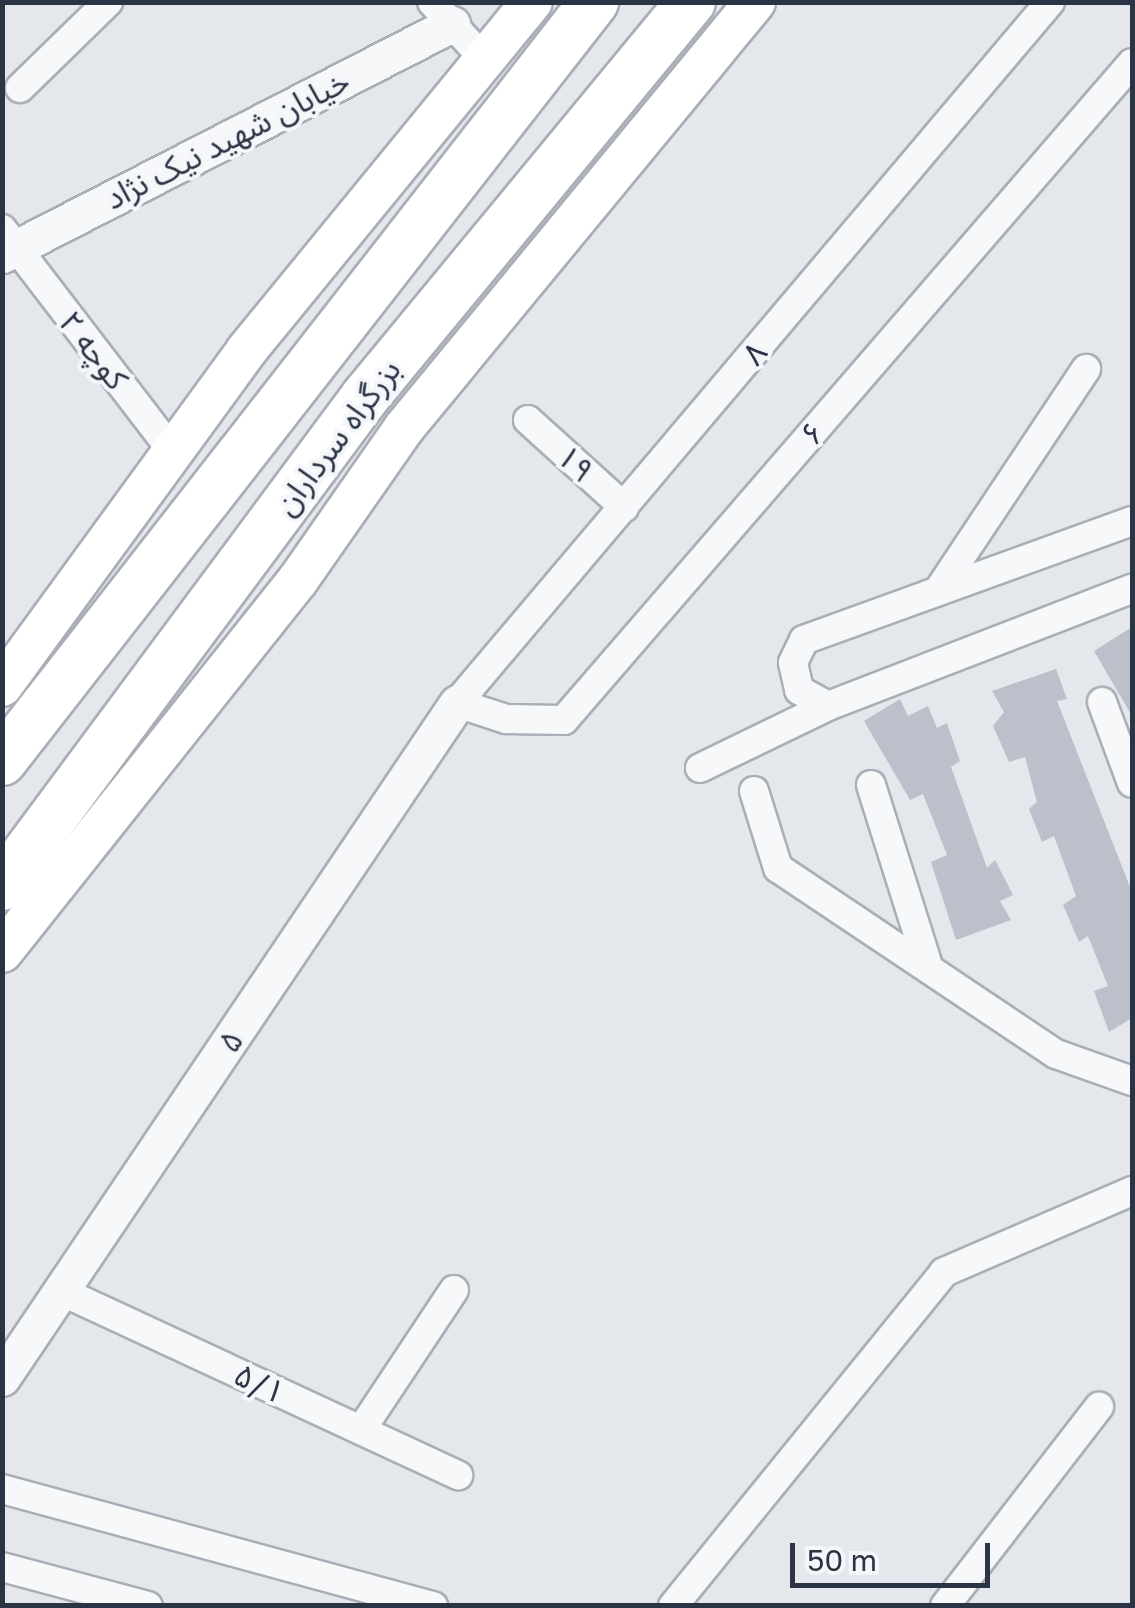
<!DOCTYPE html>
<html>
<head>
<meta charset="utf-8">
<style>
	body { margin:0 }
	#map { position:relative; width:1135px; height:1608px; overflow:hidden; background:#e4e7ec; font-family:"Golos Text","Noto Sans Arabic",sans-serif }
	div>[style] { position:absolute }
	.building>* { inset:0; background:#bbc0ca }
	.roads { filter:drop-shadow(2px 0 #a9aeb7) drop-shadow(-2px 0 #a9aeb7) drop-shadow(0 2px #a9aeb7) drop-shadow(0 -2px #a9aeb7) }
	.minor>* { height:28px; margin:-14px; padding:0 14px; transform-origin:14px; border-radius:14px; background:#f7f8fa }
	.tertiary>* { height:35px; margin:-17.5px; padding:0 17.5px; transform-origin:17.5px; border-radius:17.5px; background:#f7f8fa }
	.secondary>* { height:40px; margin:-20px; padding:0 20px; transform-origin:20px; border-radius:20px; background:#fff }
	.trunk>* { height:48px; margin:-24px; padding:0 24px; transform-origin:24px; border-radius:24px; background:#fff }
	span { translate:-50% -50%; white-space:nowrap; text-align:center; line-height:1.15; -webkit-text-stroke:8px #f4f6f9; paint-order:stroke }
	.street-label { font-size:32px; color:#2b3445 }
	.frame { position:absolute; inset:0; border:5px solid #2b3445; pointer-events:none }
	.scale { position:absolute; left:790px; top:1543px; width:200px; height:45px; box-sizing:border-box; border:5px solid #2b3445; border-top:0; padding-left:12px; font-size:30px; line-height:35px; white-space:nowrap; color:#2b3445; -webkit-text-stroke:8px #f4f6f9; paint-order:stroke }
</style>
</head>
<body>
<div id="map">
	<div class="building">
		<div style="clip-path:polygon(1132px 627px,1132px 716px,1094px 651px)"></div>
		<div style="clip-path:polygon(1056px 669px,1067px 699px,1057px 701px,1132px 892px,1132px 1018px,1109px 1032px,1094px 991px,1108px 986px,1088px 936px,1079px 942px,1063px 905px,1076px 896px,1054px 836px,1042px 842px,1029px 809px,1037px 802px,1025px 757px,1009px 762px,993px 726px,1004px 712px,992px 691px)"></div>
		<div style="clip-path:polygon(900px 699px,908px 716px,928px 706px,937px 728px,947px 723px,960px 761px,951px 767px,987px 868px,995px 860px,1013px 895px,1000px 901px,1011px 920px,956px 940px,931px 862px,947px 855px,923px 794px,910px 800px,864px 721px)"></div>
	</div>
	<div class="roads">
		<div class="minor">
			<div style="left:432px;top:2px;width:77px;rotate:47.6deg"></div>
			<div style="left:1050px;top:2px;width:918px;rotate:130.23deg"></div>
			<div style="left:457px;top:703px;width:52px;rotate:18.1deg"></div>
			<div style="left:506px;top:719px;width:58px;rotate:1deg"></div>
			<div style="left:564px;top:720px;width:868px;rotate:-49.16deg"></div>
			<div style="left:20px;top:88px;width:123px;rotate:-44.3deg"></div>
			<div style="left:2px;top:229px;width:281px;rotate:52.5deg"></div>
			<div style="left:528px;top:420px;width:130px;rotate:42.2deg"></div>
			<div style="left:1132px;top:521px;width:349px;rotate:160.1deg"></div>
			<div style="left:804px;top:640px;width:25px;rotate:116deg"></div>
			<div style="left:793px;top:663px;width:28px;rotate:77deg"></div>
			<div style="left:799px;top:690px;width:33px;rotate:29deg"></div>
			<div style="left:828px;top:706px;width:326px;rotate:-21.1deg"></div>
			<div style="left:938px;top:591px;width:267px;rotate:-56.3deg"></div>
			<div style="left:1102px;top:702px;width:86px;rotate:69.7deg"></div>
			<div style="left:700px;top:768px;width:142px;rotate:-25.8deg"></div>
			<div style="left:871px;top:785px;width:193px;rotate:72.5deg"></div>
			<div style="left:754px;top:791px;width:81px;rotate:72.7deg"></div>
			<div style="left:778px;top:868px;width:334px;rotate:33.8deg"></div>
			<div style="left:1056px;top:1054px;width:81px;rotate:19.6deg"></div>
			<div style="left:61px;top:1291px;width:438px;rotate:24.9deg"></div>
			<div style="left:361px;top:1430px;width:168px;rotate:-56.4deg"></div>
			<div style="left:2px;top:1489px;width:447px;rotate:15.2deg"></div>
			<div style="left:2px;top:1567px;width:151px;rotate:15deg"></div>
			<div style="left:673px;top:1606px;width:430px;rotate:-50.9deg"></div>
			<div style="left:944px;top:1272px;width:205px;rotate:-23.3deg"></div>
			<div style="left:945px;top:1606px;width:252px;rotate:-52.3deg"></div>
		</div>
		<div class="tertiary">
			<div style="left:2px;top:255px;width:506px;rotate:-27.17deg"></div>
			<div style="left:2px;top:1378px;width:814px;rotate:-56.02deg"></div>
		</div>
		<div class="secondary">
			<div style="left:2px;top:686px;width:414px;rotate:-53.9deg"></div>
			<div style="left:246px;top:351px;width:451px;rotate:-50.7deg"></div>
			<div style="left:2px;top:952px;width:475px;rotate:-51.5deg"></div>
			<div style="left:298px;top:580px;width:185px;rotate:-55.1deg"></div>
			<div style="left:404px;top:428px;width:552px;rotate:-50.51deg"></div>
		</div>
		<div class="trunk">
			<div style="left:2px;top:761px;width:963px;rotate:-52.05deg"></div>
			<div style="left:2px;top:886px;width:609px;rotate:-53.41deg"></div>
			<div style="left:365px;top:397px;width:512px;rotate:-50.47deg"></div>
		</div>
	</div>
	<div class="street-label">
		<span style="left:227px;top:139px;rotate:-27deg">خیابان شهید نیک نژاد</span>
		<span style="left:94px;top:350px;rotate:52deg">کوچه ۲</span>
		<span style="left:754px;top:353px;rotate:-50deg">۸</span>
		<span style="left:812px;top:433px;rotate:-49deg">۶</span>
		<span style="left:337px;top:437px;rotate:-53deg">بزرگراه سرداران</span>
		<span style="left:576px;top:463px;rotate:42deg">۱۹</span>
		<span style="left:230px;top:1041px;rotate:-56deg">۵</span>
		<span style="left:260px;top:1383px;rotate:25deg">۵/۱</span>
	</div>
	<div class="frame"></div>
	<div class="scale">50 m</div>
</div>
</body>
</html>
